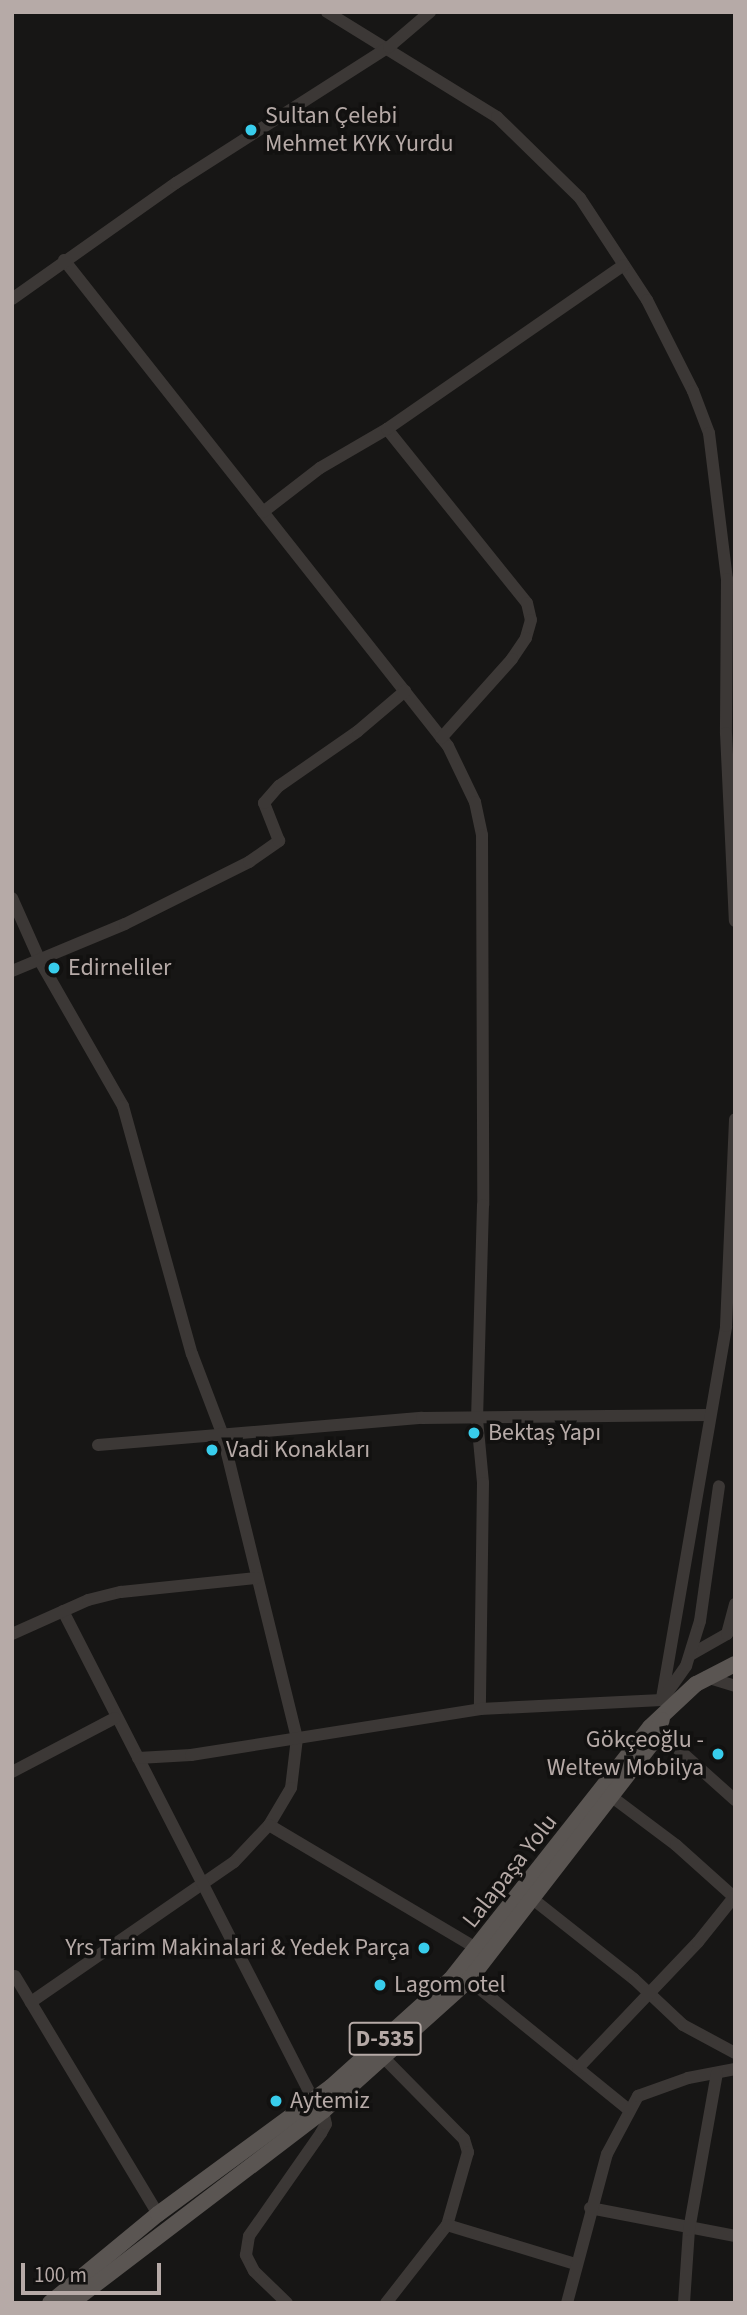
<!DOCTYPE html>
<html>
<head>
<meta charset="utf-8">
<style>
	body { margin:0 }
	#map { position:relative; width:747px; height:2315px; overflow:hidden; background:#171615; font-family:"Source Sans 3",sans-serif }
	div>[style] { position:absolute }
	.minor>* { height:12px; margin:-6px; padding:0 6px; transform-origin:6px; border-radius:6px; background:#3c3836 }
	.major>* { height:16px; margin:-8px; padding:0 8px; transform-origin:8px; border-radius:8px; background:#5a5552 }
	.dots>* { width:19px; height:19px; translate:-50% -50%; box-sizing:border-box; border:4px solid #121110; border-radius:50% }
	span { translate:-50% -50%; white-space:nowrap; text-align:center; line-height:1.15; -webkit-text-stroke:7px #121110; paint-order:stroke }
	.shield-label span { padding:2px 5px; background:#121110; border:2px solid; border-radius:5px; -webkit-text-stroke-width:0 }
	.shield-label { font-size:23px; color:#b6aaa7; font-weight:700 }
	.poi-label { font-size:24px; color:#b6aaa7 }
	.left { translate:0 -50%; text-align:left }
	.right { translate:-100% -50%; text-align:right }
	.street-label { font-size:24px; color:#b6aaa7 }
	.frame { position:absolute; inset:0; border:14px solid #b6aaa7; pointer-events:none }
	.scale { position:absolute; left:21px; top:2263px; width:140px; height:32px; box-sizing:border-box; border:4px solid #b6aaa7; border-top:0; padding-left:9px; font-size:21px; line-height:24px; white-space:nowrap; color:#b6aaa7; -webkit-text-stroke:5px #121110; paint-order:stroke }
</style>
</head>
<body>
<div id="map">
	<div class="minor">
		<div style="left:327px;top:12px;width:200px;rotate:31.7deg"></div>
		<div style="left:497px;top:117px;width:116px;rotate:44.3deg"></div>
		<div style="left:580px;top:198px;width:122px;rotate:56.7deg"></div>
		<div style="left:647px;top:300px;width:102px;rotate:63.2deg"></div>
		<div style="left:693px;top:391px;width:45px;rotate:69.1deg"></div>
		<div style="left:709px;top:433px;width:147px;rotate:83deg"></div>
		<div style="left:727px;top:579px;width:154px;rotate:90.4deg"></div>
		<div style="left:726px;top:733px;width:188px;rotate:87.3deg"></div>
		<div style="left:64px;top:260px;width:619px;rotate:51.69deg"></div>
		<div style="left:448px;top:746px;width:62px;rotate:64.3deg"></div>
		<div style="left:475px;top:802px;width:34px;rotate:78deg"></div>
		<div style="left:482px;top:835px;width:370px;rotate:89.8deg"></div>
		<div style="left:483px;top:1205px;width:214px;rotate:91.6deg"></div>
		<div style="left:477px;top:1419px;width:64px;rotate:84.6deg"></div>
		<div style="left:483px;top:1483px;width:226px;rotate:90.8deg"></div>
		<div style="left:12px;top:299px;width:201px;rotate:-35.3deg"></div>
		<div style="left:176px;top:183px;width:253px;rotate:-32.6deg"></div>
		<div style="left:389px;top:47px;width:54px;rotate:-40.5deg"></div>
		<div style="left:387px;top:429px;width:223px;rotate:51.2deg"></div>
		<div style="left:527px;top:603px;width:17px;rotate:77deg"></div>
		<div style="left:531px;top:620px;width:19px;rotate:106deg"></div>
		<div style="left:526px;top:638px;width:25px;rotate:124deg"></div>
		<div style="left:512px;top:659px;width:106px;rotate:131.9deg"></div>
		<div style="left:263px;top:512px;width:72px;rotate:-37.7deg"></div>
		<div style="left:320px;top:468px;width:78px;rotate:-30.2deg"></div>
		<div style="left:387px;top:429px;width:288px;rotate:-34.7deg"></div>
		<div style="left:12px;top:898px;width:69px;rotate:66deg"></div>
		<div style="left:40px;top:961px;width:167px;rotate:60.2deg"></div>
		<div style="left:123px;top:1106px;width:257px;rotate:74.5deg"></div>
		<div style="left:192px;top:1354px;width:85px;rotate:69.2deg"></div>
		<div style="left:222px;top:1433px;width:314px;rotate:76.2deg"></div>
		<div style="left:297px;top:1738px;width:50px;rotate:96.8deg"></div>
		<div style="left:291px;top:1788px;width:43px;rotate:120.7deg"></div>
		<div style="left:269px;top:1825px;width:51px;rotate:133.4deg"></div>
		<div style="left:234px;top:1862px;width:247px;rotate:145.4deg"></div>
		<div style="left:12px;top:971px;width:122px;rotate:-22.6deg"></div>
		<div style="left:125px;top:924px;width:139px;rotate:-26.6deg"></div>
		<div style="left:249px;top:862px;width:37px;rotate:-35deg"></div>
		<div style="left:279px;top:841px;width:41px;rotate:-111.5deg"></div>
		<div style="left:264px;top:803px;width:23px;rotate:-49deg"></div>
		<div style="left:279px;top:786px;width:96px;rotate:-34.8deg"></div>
		<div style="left:358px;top:731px;width:62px;rotate:-40.4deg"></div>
		<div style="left:98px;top:1445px;width:325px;rotate:-4.8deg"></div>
		<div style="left:422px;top:1418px;width:288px;rotate:-0.6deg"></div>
		<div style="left:63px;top:1611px;width:551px;rotate:62.88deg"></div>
		<div style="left:12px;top:1634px;width:83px;rotate:-24.1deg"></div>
		<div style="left:88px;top:1600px;width:34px;rotate:-14deg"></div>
		<div style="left:121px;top:1592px;width:136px;rotate:-5.9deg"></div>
		<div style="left:690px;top:1655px;width:43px;rotate:-29.6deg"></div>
		<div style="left:727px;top:1634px;width:31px;rotate:-75deg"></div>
		<div style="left:706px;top:1677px;width:30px;rotate:17deg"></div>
		<div style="left:662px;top:1698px;width:377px;rotate:-80.2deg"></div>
		<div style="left:726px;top:1326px;width:207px;rotate:-87.5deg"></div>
		<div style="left:659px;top:1732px;width:102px;rotate:41.8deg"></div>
		<div style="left:138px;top:1758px;width:53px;rotate:-3.2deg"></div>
		<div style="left:191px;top:1755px;width:293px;rotate:-9deg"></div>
		<div style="left:480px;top:1709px;width:182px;rotate:-2.8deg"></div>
		<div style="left:662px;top:1700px;width:42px;rotate:-54.8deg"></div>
		<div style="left:686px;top:1666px;width:47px;rotate:-72.7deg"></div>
		<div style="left:700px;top:1621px;width:136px;rotate:-82deg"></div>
		<div style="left:12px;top:1772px;width:116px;rotate:-27.7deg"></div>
		<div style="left:612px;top:1797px;width:80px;rotate:36.9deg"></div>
		<div style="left:676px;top:1845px;width:79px;rotate:41.9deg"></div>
		<div style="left:269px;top:1825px;width:243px;rotate:30.7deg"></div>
		<div style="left:534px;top:1900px;width:127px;rotate:38.3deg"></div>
		<div style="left:634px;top:1979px;width:67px;rotate:43.2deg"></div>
		<div style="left:683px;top:2025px;width:59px;rotate:28.3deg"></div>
		<div style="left:15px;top:1976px;width:278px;rotate:59deg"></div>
		<div style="left:469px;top:1980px;width:206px;rotate:39.1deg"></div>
		<div style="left:384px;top:2058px;width:114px;rotate:45.4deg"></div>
		<div style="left:464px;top:2139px;width:14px;rotate:73deg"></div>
		<div style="left:468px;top:2152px;width:76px;rotate:106deg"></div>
		<div style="left:447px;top:2225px;width:99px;rotate:128deg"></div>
		<div style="left:578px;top:2068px;width:174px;rotate:-46.4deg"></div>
		<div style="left:698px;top:1942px;width:58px;rotate:-51.3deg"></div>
		<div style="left:590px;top:2208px;width:148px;rotate:10.9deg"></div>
		<div style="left:447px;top:2225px;width:134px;rotate:16.9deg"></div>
		<div style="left:287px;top:2303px;width:46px;rotate:-135.9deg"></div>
		<div style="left:254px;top:2271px;width:18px;rotate:-117deg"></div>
		<div style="left:246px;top:2255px;width:19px;rotate:-81deg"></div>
		<div style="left:249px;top:2236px;width:126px;rotate:-55deg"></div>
		<div style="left:321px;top:2133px;width:10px;rotate:-61deg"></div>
		<div style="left:326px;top:2124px;width:13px;rotate:-103deg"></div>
		<div style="left:567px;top:2303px;width:154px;rotate:-75deg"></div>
		<div style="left:607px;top:2154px;width:66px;rotate:-61.9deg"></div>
		<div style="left:638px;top:2096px;width:53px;rotate:-19.8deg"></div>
		<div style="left:688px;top:2078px;width:48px;rotate:-10.8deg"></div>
		<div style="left:684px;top:2303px;width:73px;rotate:-86.1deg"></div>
		<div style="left:689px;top:2230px;width:159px;rotate:-79.9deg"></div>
	</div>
	<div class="major">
		<div style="left:50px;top:2303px;width:140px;rotate:-39.5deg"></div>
		<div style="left:158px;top:2214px;width:215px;rotate:-36.3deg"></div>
		<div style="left:331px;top:2087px;width:161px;rotate:-42deg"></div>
		<div style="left:451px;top:1979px;width:321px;rotate:-51.7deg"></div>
		<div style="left:650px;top:1727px;width:63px;rotate:-43.1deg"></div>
		<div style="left:696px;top:1684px;width:44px;rotate:-27.1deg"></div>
		<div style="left:71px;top:2303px;width:317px;rotate:-37.3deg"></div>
		<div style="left:323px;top:2111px;width:196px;rotate:-41.9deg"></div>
		<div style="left:469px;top:1980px;width:299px;rotate:-52.3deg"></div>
		<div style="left:652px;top:1743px;width:25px;rotate:-67deg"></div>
	</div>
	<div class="dots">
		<div style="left:251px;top:130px;background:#38cdec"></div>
		<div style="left:54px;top:968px;background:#38cdec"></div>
		<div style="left:474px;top:1433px;background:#38cdec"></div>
		<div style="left:212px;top:1450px;background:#38cdec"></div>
		<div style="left:718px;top:1754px;background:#38cdec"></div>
		<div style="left:424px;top:1948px;background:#38cdec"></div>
		<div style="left:380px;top:1985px;background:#38cdec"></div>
		<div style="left:276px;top:2101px;background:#38cdec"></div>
	</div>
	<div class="shield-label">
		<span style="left:385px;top:2039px">D-535</span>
	</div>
	<div class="poi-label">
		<span class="left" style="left:265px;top:130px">Sultan Çelebi<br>Mehmet KYK Yurdu</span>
		<span class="left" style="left:68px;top:968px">Edirneliler</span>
		<span class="left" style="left:488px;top:1433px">Bektaş Yapı</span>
		<span class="left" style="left:226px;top:1450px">Vadi Konakları</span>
		<span class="right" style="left:704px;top:1754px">Gökçeoğlu -<br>Weltew Mobilya</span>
		<span class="right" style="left:410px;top:1948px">Yrs Tarim Makinalari &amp; Yedek Parça</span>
		<span class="left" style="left:394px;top:1985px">Lagom otel</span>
		<span class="left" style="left:290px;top:2101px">Aytemiz</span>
	</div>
	<div class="street-label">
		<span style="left:510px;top:1871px;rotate:-52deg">Lalapaşa Yolu</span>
	</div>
	<div class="frame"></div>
	<div class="scale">100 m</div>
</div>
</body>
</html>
